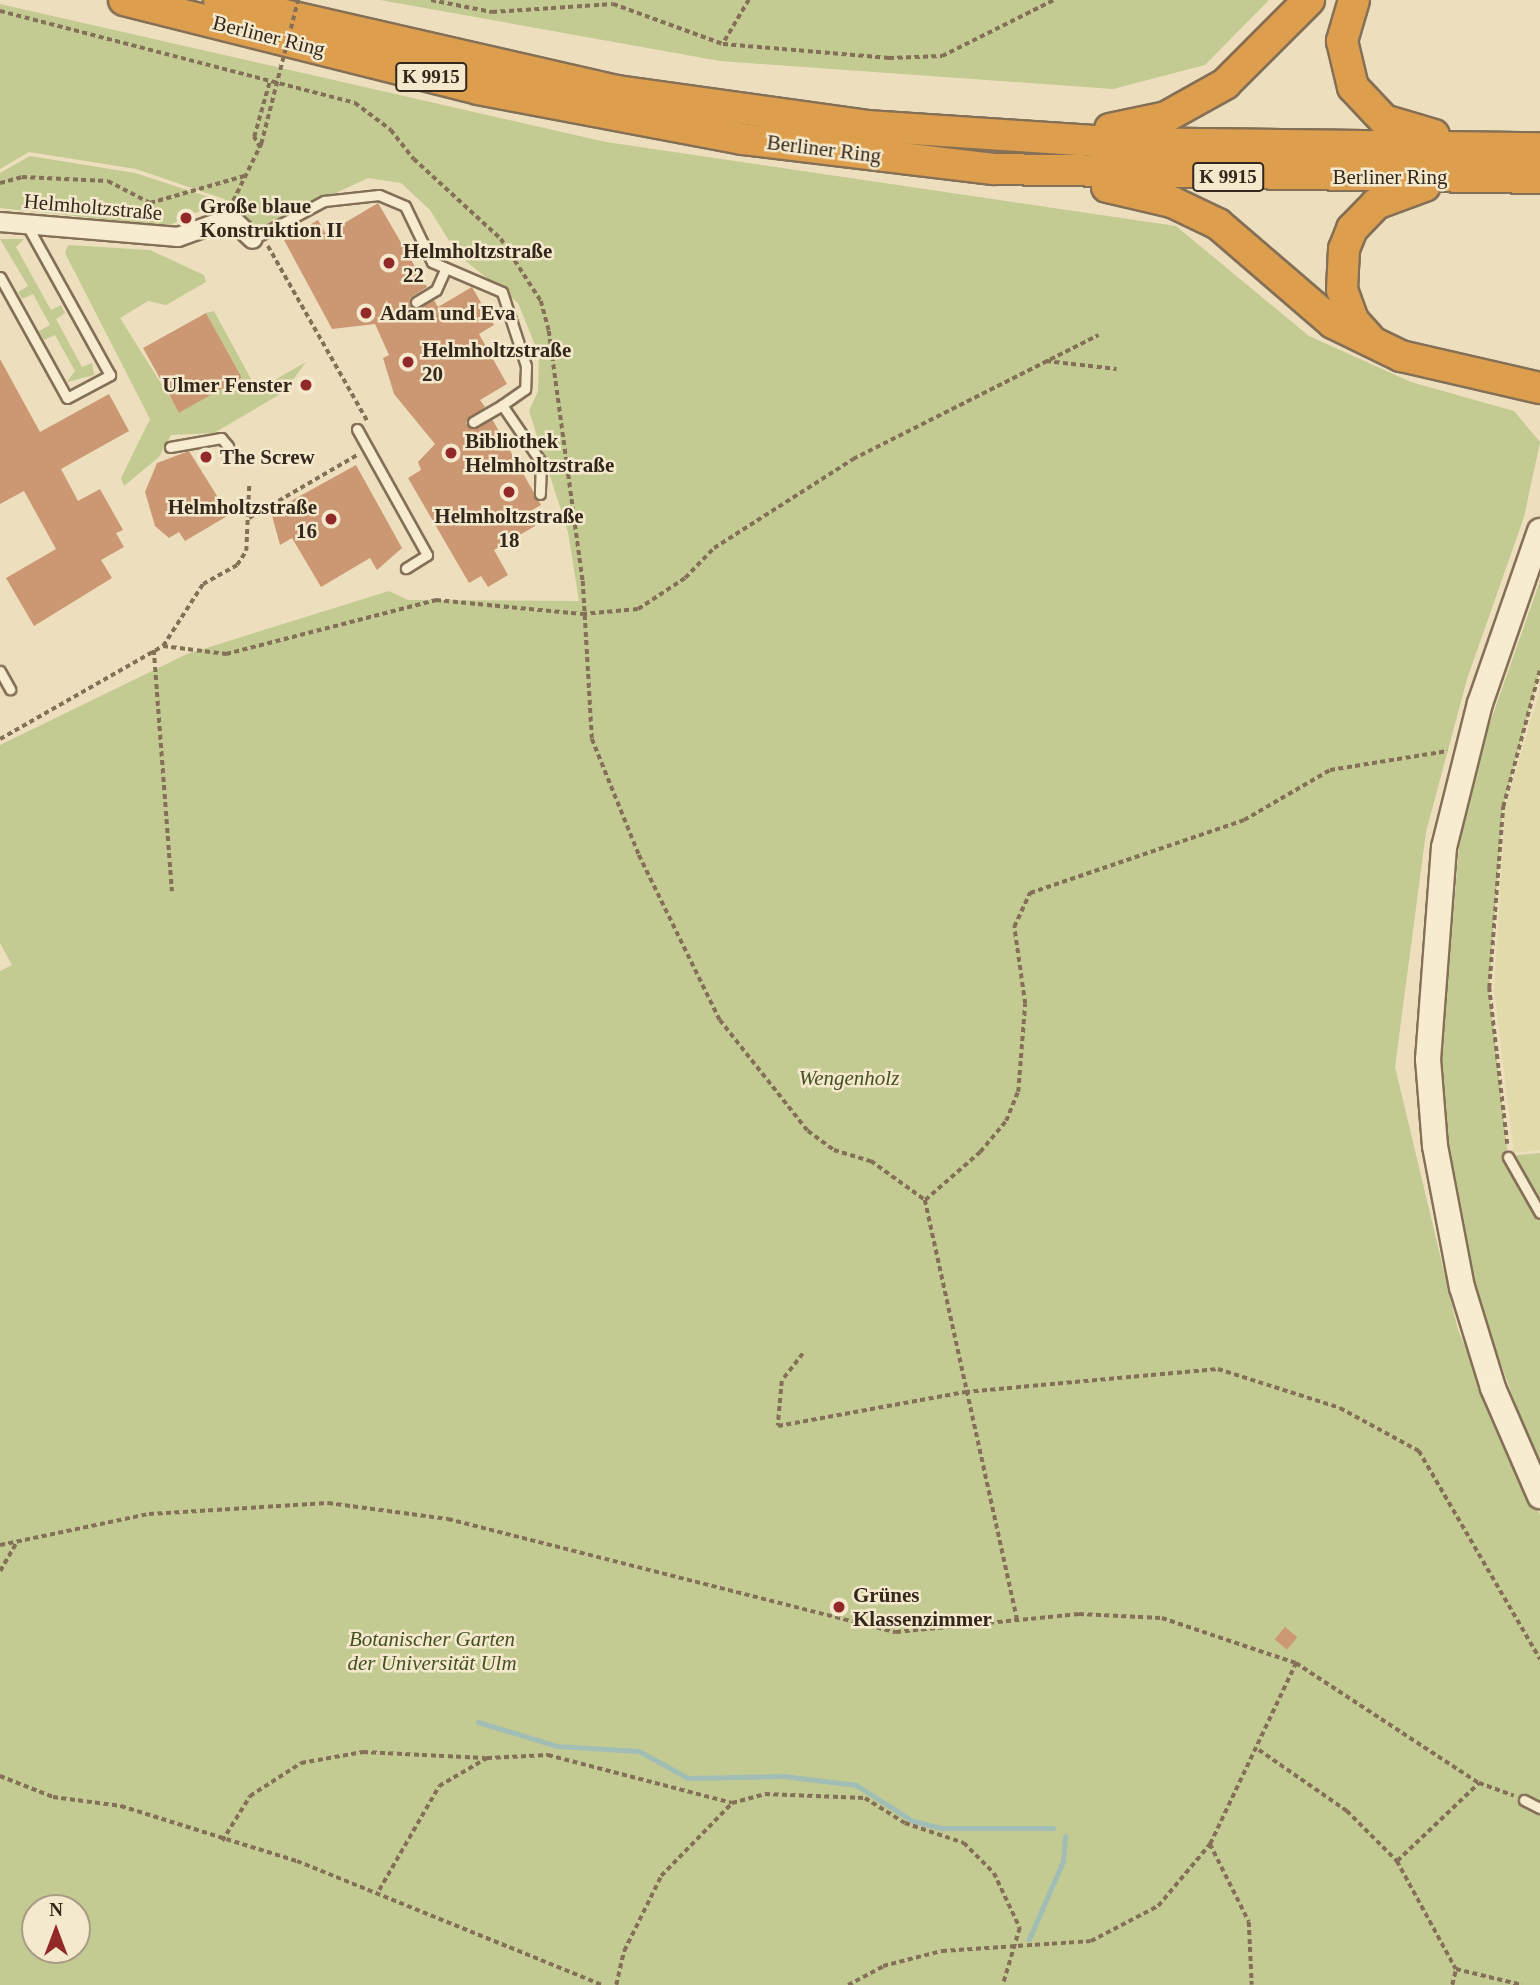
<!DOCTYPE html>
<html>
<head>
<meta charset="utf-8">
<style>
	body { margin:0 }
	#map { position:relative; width:1540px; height:1985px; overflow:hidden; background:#eddfbd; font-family:Georgia,serif }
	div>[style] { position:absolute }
	.farmland>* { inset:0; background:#e2daab }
	.green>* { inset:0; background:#c3ca92 }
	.stream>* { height:5px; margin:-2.5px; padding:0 2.5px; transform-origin:2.5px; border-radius:2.5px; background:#a1beb6 }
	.building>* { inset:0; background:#cb9873; transform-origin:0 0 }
	.path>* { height:3.5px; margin-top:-1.75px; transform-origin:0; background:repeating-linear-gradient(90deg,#846f57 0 5px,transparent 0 8.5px) }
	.roads { filter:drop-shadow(2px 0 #846f57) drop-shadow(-2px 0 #846f57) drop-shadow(0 2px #846f57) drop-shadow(0 -2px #846f57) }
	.lane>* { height:9px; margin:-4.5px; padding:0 4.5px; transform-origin:4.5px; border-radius:4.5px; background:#f8ecd0 }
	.street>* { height:18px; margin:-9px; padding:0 9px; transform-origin:9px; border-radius:9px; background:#f8ecd0 }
	.secondary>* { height:24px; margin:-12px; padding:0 12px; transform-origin:12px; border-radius:12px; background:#f8ecd0 }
	.highway>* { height:30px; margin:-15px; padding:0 15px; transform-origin:15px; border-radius:15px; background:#dd9f4d }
	.path-bridge>* { height:3.5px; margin-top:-1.75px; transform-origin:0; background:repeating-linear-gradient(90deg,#846f57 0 5px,transparent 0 8.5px) }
	.dots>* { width:19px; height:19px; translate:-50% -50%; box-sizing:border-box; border:4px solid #f4e9cd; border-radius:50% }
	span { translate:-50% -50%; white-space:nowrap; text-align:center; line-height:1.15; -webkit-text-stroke:5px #f4e9cd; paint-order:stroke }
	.shield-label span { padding:2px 5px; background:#f4e9cd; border:2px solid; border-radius:5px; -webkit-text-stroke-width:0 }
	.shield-label { font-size:19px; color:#34271b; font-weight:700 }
	.street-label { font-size:21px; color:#34271b }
	.poi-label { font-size:21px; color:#34271b; font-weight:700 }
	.left { translate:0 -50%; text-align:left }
	.right { translate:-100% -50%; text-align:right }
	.park-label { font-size:21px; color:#445022; font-style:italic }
	.north { position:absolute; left:21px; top:1894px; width:70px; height:70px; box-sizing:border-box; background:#f4e9cd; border:2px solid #a79b86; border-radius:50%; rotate:0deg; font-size:19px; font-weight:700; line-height:28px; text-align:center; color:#34271b }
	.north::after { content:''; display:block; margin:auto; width:24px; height:32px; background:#932828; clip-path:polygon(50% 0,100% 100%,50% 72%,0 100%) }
</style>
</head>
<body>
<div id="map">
	<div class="farmland">
		<div style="clip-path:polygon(1540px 690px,1540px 1150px,1514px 1153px,1494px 990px,1505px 807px)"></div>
	</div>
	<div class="green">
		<div style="clip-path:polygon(380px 0,1269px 0,1205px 65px,1113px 89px,720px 61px)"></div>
		<div style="clip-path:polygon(evenodd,0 4px,606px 142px,1176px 226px,1309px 336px,1411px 382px,1514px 411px,1540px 442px,1524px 517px,1467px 679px,1426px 832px,1395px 1067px,1458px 1330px,1540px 1515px,1540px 1985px,0 1985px,0 971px,12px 965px,0 943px,0 745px,187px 654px,389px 591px,408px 600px,579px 601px,568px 532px,529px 411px,538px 391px,539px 355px,518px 303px,458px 255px,430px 210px,401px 183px,368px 178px,250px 233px,224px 199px,136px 169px,29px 152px,0 169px,0 4px,35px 1908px,77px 1908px,77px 1950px,35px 1950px,35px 1908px)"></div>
		<div style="clip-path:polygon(30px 156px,135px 173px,221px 201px,168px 226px,0 208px,0 173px)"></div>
		<div style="clip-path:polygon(0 239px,24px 239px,16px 247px,51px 310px,61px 305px,65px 313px,56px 319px,82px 367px,92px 363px,94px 375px,67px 382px,75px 371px,55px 335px,44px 340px,39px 331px,50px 325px,33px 294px,22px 299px,18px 292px,28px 286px)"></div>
		<div style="clip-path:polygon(68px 245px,150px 250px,204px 275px,206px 282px,166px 305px,148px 301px,120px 318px,179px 412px,242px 378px,206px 313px,214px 311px,257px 390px,306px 362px,284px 392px,214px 433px,171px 435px,159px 457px,124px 486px,121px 478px,150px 419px,65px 253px)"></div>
		<div style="clip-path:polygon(1540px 581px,1540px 670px,1503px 807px,1489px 988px,1508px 1156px,1540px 1153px,1540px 1471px,1478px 1301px,1443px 1147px,1441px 1065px,1459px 846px,1481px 748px)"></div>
	</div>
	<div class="stream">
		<div style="left:478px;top:1722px;width:83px;rotate:16.9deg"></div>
		<div style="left:557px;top:1746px;width:82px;rotate:3.5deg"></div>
		<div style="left:639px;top:1751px;width:56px;rotate:28.9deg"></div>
		<div style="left:688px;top:1778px;width:95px;rotate:-1.2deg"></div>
		<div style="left:783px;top:1776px;width:74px;rotate:7deg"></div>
		<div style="left:856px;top:1785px;width:67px;rotate:32.3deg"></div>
		<div style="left:913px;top:1821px;width:30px;rotate:14deg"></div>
		<div style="left:942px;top:1828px;width:111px"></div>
		<div style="left:1029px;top:1939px;width:85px;rotate:-66.4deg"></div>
		<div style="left:1063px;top:1861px;width:25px;rotate:-85deg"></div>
	</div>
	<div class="building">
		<div style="clip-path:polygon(378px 203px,427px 287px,410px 298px,410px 306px,434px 300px,438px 307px,472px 287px,494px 325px,479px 334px,507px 384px,480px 400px,485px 407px,466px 423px,474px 429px,492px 419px,541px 505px,527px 513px,535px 526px,494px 550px,508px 575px,488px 587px,481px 576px,469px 583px,408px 478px,421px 470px,418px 462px,435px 444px,394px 394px,383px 358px,389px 355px,375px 324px,332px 329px,284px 240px,318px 220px,326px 234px)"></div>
		<div style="left:206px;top:313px;width:74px;height:72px;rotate:61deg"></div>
		<div style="clip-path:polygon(0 359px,40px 432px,109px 394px,129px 431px,61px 469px,78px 501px,100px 489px,123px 530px,116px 533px,124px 547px,101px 560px,112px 578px,34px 626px,6px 578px,56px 549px,24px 491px,0 504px)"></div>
		<div style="clip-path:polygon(189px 451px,229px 515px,185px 541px,179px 532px,169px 538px,155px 526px,145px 492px,157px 463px)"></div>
		<div style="clip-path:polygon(356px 465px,402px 548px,377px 570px,370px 558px,321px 587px,292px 538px,280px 545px,271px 512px)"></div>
		<div style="left:1285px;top:1627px;width:16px;height:16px;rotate:40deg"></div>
	</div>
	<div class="path">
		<div style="left:431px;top:0;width:62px;rotate:11.1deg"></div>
		<div style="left:492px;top:12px;width:121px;rotate:-3.8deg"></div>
		<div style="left:613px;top:4px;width:117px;rotate:20deg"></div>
		<div style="left:749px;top:0;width:51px;rotate:120.6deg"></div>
		<div style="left:723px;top:44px;width:167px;rotate:4.8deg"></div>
		<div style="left:889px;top:58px;width:53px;rotate:-2.2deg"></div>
		<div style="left:942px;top:56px;width:125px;rotate:-26.6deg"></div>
		<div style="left:0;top:11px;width:367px;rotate:14.5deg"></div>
		<div style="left:355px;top:103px;width:45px;rotate:36.9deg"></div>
		<div style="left:391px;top:130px;width:37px;rotate:52deg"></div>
		<div style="left:414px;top:159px;width:118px;rotate:42.6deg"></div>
		<div style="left:501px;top:239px;width:74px;rotate:57.2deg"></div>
		<div style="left:541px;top:301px;width:31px;rotate:75deg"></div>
		<div style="left:549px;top:331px;width:252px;rotate:82.3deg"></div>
		<div style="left:583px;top:581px;width:158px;rotate:86.7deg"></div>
		<div style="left:592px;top:739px;width:125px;rotate:67.9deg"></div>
		<div style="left:639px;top:855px;width:184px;rotate:63.9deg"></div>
		<div style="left:720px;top:1020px;width:142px;rotate:51.6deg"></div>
		<div style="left:808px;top:1131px;width:32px;rotate:36deg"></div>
		<div style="left:834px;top:1150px;width:39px;rotate:17deg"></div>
		<div style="left:871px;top:1161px;width:67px;rotate:35.8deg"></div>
		<div style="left:925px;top:1200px;width:73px;rotate:-41.1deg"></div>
		<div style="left:980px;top:1152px;width:40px;rotate:-50deg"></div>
		<div style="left:1006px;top:1121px;width:31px;rotate:-68deg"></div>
		<div style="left:1018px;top:1092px;width:88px;rotate:-85.5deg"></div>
		<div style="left:1025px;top:1004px;width:78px;rotate:-98.1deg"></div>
		<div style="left:1014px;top:927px;width:38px;rotate:-65deg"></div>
		<div style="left:1030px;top:893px;width:226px;rotate:-18.8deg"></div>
		<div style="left:1244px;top:820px;width:99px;rotate:-30.2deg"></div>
		<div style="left:1330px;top:770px;width:119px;rotate:-9.2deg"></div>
		<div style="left:260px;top:148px;width:13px;rotate:-119deg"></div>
		<div style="left:254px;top:137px;width:59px;rotate:-74.3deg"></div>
		<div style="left:0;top:183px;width:23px;rotate:-15deg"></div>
		<div style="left:22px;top:177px;width:86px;rotate:2.7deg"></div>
		<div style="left:108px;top:181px;width:47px;rotate:27.6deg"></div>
		<div style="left:150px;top:203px;width:98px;rotate:-16deg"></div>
		<div style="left:233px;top:201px;width:64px;rotate:-63.8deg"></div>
		<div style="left:150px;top:203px;width:16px;rotate:83deg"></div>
		<div style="left:268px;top:246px;width:202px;rotate:60.4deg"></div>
		<div style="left:1046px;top:361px;width:71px;rotate:6.4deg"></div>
		<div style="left:249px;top:518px;width:127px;rotate:-30.2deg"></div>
		<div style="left:163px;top:646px;width:64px;rotate:7.2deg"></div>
		<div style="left:226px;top:654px;width:217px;rotate:-14.4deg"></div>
		<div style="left:436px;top:600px;width:147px;rotate:5.5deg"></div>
		<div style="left:582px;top:614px;width:56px;rotate:-5.1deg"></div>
		<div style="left:638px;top:609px;width:56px;rotate:-33.4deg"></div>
		<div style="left:685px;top:578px;width:42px;rotate:-46deg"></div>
		<div style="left:714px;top:548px;width:165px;rotate:-32.6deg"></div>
		<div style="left:853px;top:459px;width:275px;rotate:-26.8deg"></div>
		<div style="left:154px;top:650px;width:242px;rotate:85.7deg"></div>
		<div style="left:0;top:739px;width:188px;rotate:-29.7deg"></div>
		<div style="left:163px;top:646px;width:74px;rotate:-57.2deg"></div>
		<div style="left:203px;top:584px;width:39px;rotate:-29deg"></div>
		<div style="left:237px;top:565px;width:17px;rotate:-57deg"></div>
		<div style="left:246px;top:551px;width:66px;rotate:-87.4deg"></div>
		<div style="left:1507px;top:1144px;width:157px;rotate:-96.6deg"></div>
		<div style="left:1489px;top:988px;width:182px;rotate:-85.6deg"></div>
		<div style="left:1503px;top:807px;width:143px;rotate:-75deg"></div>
		<div style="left:925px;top:1200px;width:430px;rotate:77.6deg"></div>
		<div style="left:803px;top:1354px;width:34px;rotate:128deg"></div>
		<div style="left:782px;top:1381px;width:45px;rotate:95.1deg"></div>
		<div style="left:778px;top:1426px;width:190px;rotate:-10.3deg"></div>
		<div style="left:965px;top:1392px;width:254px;rotate:-5.2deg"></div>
		<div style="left:1218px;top:1369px;width:128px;rotate:17.7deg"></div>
		<div style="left:1340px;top:1408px;width:90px;rotate:28.6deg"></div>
		<div style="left:1419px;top:1451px;width:241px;rotate:59.8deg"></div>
		<div style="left:0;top:1545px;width:152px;rotate:-11.8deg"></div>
		<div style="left:149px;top:1514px;width:179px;rotate:-3.5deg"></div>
		<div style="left:328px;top:1503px;width:121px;rotate:7.6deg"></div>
		<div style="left:448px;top:1519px;width:462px;rotate:14.2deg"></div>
		<div style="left:896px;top:1632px;width:184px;rotate:-5.6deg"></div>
		<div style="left:1079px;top:1614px;width:83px;rotate:2.8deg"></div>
		<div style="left:1162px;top:1618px;width:141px;rotate:18.6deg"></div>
		<div style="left:1296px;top:1663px;width:219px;rotate:33.3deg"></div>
		<div style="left:1479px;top:1783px;width:37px;rotate:20deg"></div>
		<div style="left:0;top:1571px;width:34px;rotate:-60deg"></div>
		<div style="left:1259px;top:1750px;width:107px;rotate:34.7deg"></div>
		<div style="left:1347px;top:1811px;width:71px;rotate:45deg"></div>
		<div style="left:1397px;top:1861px;width:123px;rotate:61.4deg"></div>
		<div style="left:1456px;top:1969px;width:68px;rotate:13.6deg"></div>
		<div style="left:0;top:1776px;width:57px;rotate:21.6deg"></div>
		<div style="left:53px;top:1797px;width:69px;rotate:7.5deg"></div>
		<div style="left:121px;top:1806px;width:184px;rotate:17.4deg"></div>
		<div style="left:297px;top:1861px;width:329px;rotate:22.1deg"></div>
		<div style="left:222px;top:1841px;width:53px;rotate:-58.1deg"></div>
		<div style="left:250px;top:1796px;width:61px;rotate:-32.9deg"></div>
		<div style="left:301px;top:1763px;width:63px;rotate:-10.1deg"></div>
		<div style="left:363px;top:1752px;width:122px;rotate:2.8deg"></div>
		<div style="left:1210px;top:1844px;width:87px;rotate:63.4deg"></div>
		<div style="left:1249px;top:1922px;width:63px;rotate:87.3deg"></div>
		<div style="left:1397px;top:1861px;width:113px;rotate:-43.6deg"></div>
		<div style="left:379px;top:1890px;width:120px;rotate:-60deg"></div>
		<div style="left:439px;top:1786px;width:56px;rotate:-30.3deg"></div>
		<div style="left:487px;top:1758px;width:61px;rotate:-2.8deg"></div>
		<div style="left:548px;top:1755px;width:190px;rotate:14.6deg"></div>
		<div style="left:732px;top:1803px;width:34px;rotate:-15deg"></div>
		<div style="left:765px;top:1794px;width:100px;rotate:2.3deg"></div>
		<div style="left:865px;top:1798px;width:47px;rotate:32deg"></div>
		<div style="left:905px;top:1823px;width:62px;rotate:18.7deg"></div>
		<div style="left:964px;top:1843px;width:42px;rotate:45deg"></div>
		<div style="left:994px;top:1873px;width:61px;rotate:64.7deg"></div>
		<div style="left:1020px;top:1928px;width:59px;rotate:106.6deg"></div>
		<div style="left:616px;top:1985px;width:35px;rotate:-77deg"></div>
		<div style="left:624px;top:1951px;width:84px;rotate:-63.7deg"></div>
		<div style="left:661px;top:1876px;width:102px;rotate:-45.8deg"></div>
		<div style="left:848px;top:1985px;width:40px;rotate:-28deg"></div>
		<div style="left:883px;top:1966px;width:61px;rotate:-14.3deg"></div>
		<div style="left:942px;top:1951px;width:149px;rotate:-3.8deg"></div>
		<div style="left:1091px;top:1941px;width:76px;rotate:-27.6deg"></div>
		<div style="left:1158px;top:1906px;width:81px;rotate:-50deg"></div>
		<div style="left:1210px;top:1844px;width:200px;rotate:-64.6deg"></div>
		<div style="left:1452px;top:1985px;width:16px;rotate:-76deg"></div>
	</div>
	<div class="roads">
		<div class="lane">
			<div style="left:253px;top:239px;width:81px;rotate:-28.2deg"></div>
			<div style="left:324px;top:201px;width:55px;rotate:-6.2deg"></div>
			<div style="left:379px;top:195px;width:28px;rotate:23deg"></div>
			<div style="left:405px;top:206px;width:62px;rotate:64.3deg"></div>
			<div style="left:432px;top:262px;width:76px;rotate:23.2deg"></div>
			<div style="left:502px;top:292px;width:78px;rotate:72deg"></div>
			<div style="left:526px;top:366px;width:23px;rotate:92deg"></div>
			<div style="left:525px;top:389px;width:28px;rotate:145deg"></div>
			<div style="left:502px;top:405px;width:69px;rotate:55.6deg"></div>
			<div style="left:541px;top:462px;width:32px;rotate:92deg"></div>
			<div style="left:0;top:277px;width:138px;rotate:61deg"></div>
			<div style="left:67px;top:398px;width:49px;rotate:-28.1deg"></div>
			<div style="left:110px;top:375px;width:171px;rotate:-119deg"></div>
			<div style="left:416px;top:302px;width:23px;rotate:-31deg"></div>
			<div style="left:436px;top:290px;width:24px;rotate:-66deg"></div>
			<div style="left:473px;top:422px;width:34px;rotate:-30deg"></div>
			<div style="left:357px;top:429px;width:144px;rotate:60.9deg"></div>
			<div style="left:427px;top:555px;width:25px;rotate:148deg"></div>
			<div style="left:170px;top:447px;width:52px;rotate:-10deg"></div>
			<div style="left:221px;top:438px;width:11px;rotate:49deg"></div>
			<div style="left:0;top:671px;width:21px;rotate:61deg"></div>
			<div style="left:1508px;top:1157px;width:64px;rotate:60.3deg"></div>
			<div style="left:1524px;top:1800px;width:18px;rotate:27deg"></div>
		</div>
		<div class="street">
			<div style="left:0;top:222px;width:179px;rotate:4.8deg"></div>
			<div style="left:178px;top:237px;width:56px;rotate:-19.7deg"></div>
			<div style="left:231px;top:218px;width:30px;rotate:44deg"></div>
		</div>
		<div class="secondary">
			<div style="left:1540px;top:531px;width:182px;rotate:109.2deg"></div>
			<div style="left:1480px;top:703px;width:148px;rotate:104deg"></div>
			<div style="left:1444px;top:847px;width:213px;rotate:94.3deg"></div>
			<div style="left:1428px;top:1059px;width:87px;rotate:85.4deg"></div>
			<div style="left:1435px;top:1146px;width:144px;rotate:79.2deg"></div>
			<div style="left:1462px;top:1287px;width:106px;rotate:72.9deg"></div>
			<div style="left:1493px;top:1388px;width:118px;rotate:66.5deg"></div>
		</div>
		<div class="highway">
			<div style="left:124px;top:0;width:365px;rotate:14.1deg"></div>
			<div style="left:478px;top:89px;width:269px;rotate:10.7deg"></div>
			<div style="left:742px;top:139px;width:253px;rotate:6.8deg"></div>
			<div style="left:993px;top:169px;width:547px;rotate:0.94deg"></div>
			<div style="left:219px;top:0;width:407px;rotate:12.9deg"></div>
			<div style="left:616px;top:91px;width:253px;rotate:7.9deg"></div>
			<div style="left:867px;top:126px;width:254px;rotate:3.8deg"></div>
			<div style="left:1120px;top:143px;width:420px;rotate:0.7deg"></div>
			<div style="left:1354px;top:0;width:43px;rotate:106.3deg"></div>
			<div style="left:1342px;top:41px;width:47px;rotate:76.6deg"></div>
			<div style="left:1353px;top:87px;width:45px;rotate:46.8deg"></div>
			<div style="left:1384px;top:120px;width:52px;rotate:16.7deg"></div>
			<div style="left:1110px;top:129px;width:57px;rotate:-12.1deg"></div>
			<div style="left:1166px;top:117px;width:68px;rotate:-29.2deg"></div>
			<div style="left:1225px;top:84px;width:119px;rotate:-45deg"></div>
			<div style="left:1107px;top:187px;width:67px;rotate:13deg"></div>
			<div style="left:1172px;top:202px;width:51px;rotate:25.6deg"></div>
			<div style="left:1218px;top:224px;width:152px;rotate:40.7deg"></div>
			<div style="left:1333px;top:323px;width:76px;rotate:25.9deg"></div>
			<div style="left:1401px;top:356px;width:143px;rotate:13deg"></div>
			<div style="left:1369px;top:338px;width:24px;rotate:-132deg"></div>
			<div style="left:1353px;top:320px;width:32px;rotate:-110deg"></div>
			<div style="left:1342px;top:290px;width:41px;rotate:-87.2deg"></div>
			<div style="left:1344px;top:249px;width:22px;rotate:-68deg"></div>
			<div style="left:1352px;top:229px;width:35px;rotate:-46deg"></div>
			<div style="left:1376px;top:204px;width:52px;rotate:-20.2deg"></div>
		</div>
	</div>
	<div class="path-bridge">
		<div style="left:261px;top:144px;width:149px;rotate:-75.6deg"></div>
	</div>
	<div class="dots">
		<div style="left:186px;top:218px;background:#932828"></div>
		<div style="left:389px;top:263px;background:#932828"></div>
		<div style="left:366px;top:313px;background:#932828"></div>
		<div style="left:408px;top:362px;background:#932828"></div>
		<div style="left:306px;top:385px;background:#932828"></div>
		<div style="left:451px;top:453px;background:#932828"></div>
		<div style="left:206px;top:457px;background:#932828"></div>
		<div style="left:509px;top:492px;background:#932828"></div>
		<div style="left:331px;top:519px;background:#932828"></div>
		<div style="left:839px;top:1607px;background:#932828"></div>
	</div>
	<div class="shield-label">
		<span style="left:431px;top:77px">K 9915</span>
		<span style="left:1228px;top:177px">K 9915</span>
	</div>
	<div class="street-label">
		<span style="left:269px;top:36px;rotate:14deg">Berliner Ring</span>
		<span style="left:824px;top:149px;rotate:7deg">Berliner Ring</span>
		<span style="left:1390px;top:177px">Berliner Ring</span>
		<span style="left:93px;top:207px;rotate:5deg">Helmholtzstraße</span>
	</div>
	<div class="poi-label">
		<span class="left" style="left:200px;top:218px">Große blaue<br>Konstruktion II</span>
		<span class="left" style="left:403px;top:263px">Helmholtzstraße<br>22</span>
		<span class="left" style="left:380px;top:313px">Adam und Eva</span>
		<span class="left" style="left:422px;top:362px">Helmholtzstraße<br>20</span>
		<span class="right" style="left:292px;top:385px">Ulmer Fenster</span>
		<span class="left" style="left:465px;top:453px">Bibliothek<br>Helmholtzstraße</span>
		<span class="left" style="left:220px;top:457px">The Screw</span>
		<span class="right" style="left:317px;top:519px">Helmholtzstraße<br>16</span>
		<span style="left:509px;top:528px">Helmholtzstraße<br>18</span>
		<span class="left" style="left:853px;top:1607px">Grünes<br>Klassenzimmer</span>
	</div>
	<div class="park-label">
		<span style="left:849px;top:1078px">Wengenholz</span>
		<span style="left:432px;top:1651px">Botanischer Garten<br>der Universität Ulm</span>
	</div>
	<div class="north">N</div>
</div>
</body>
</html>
